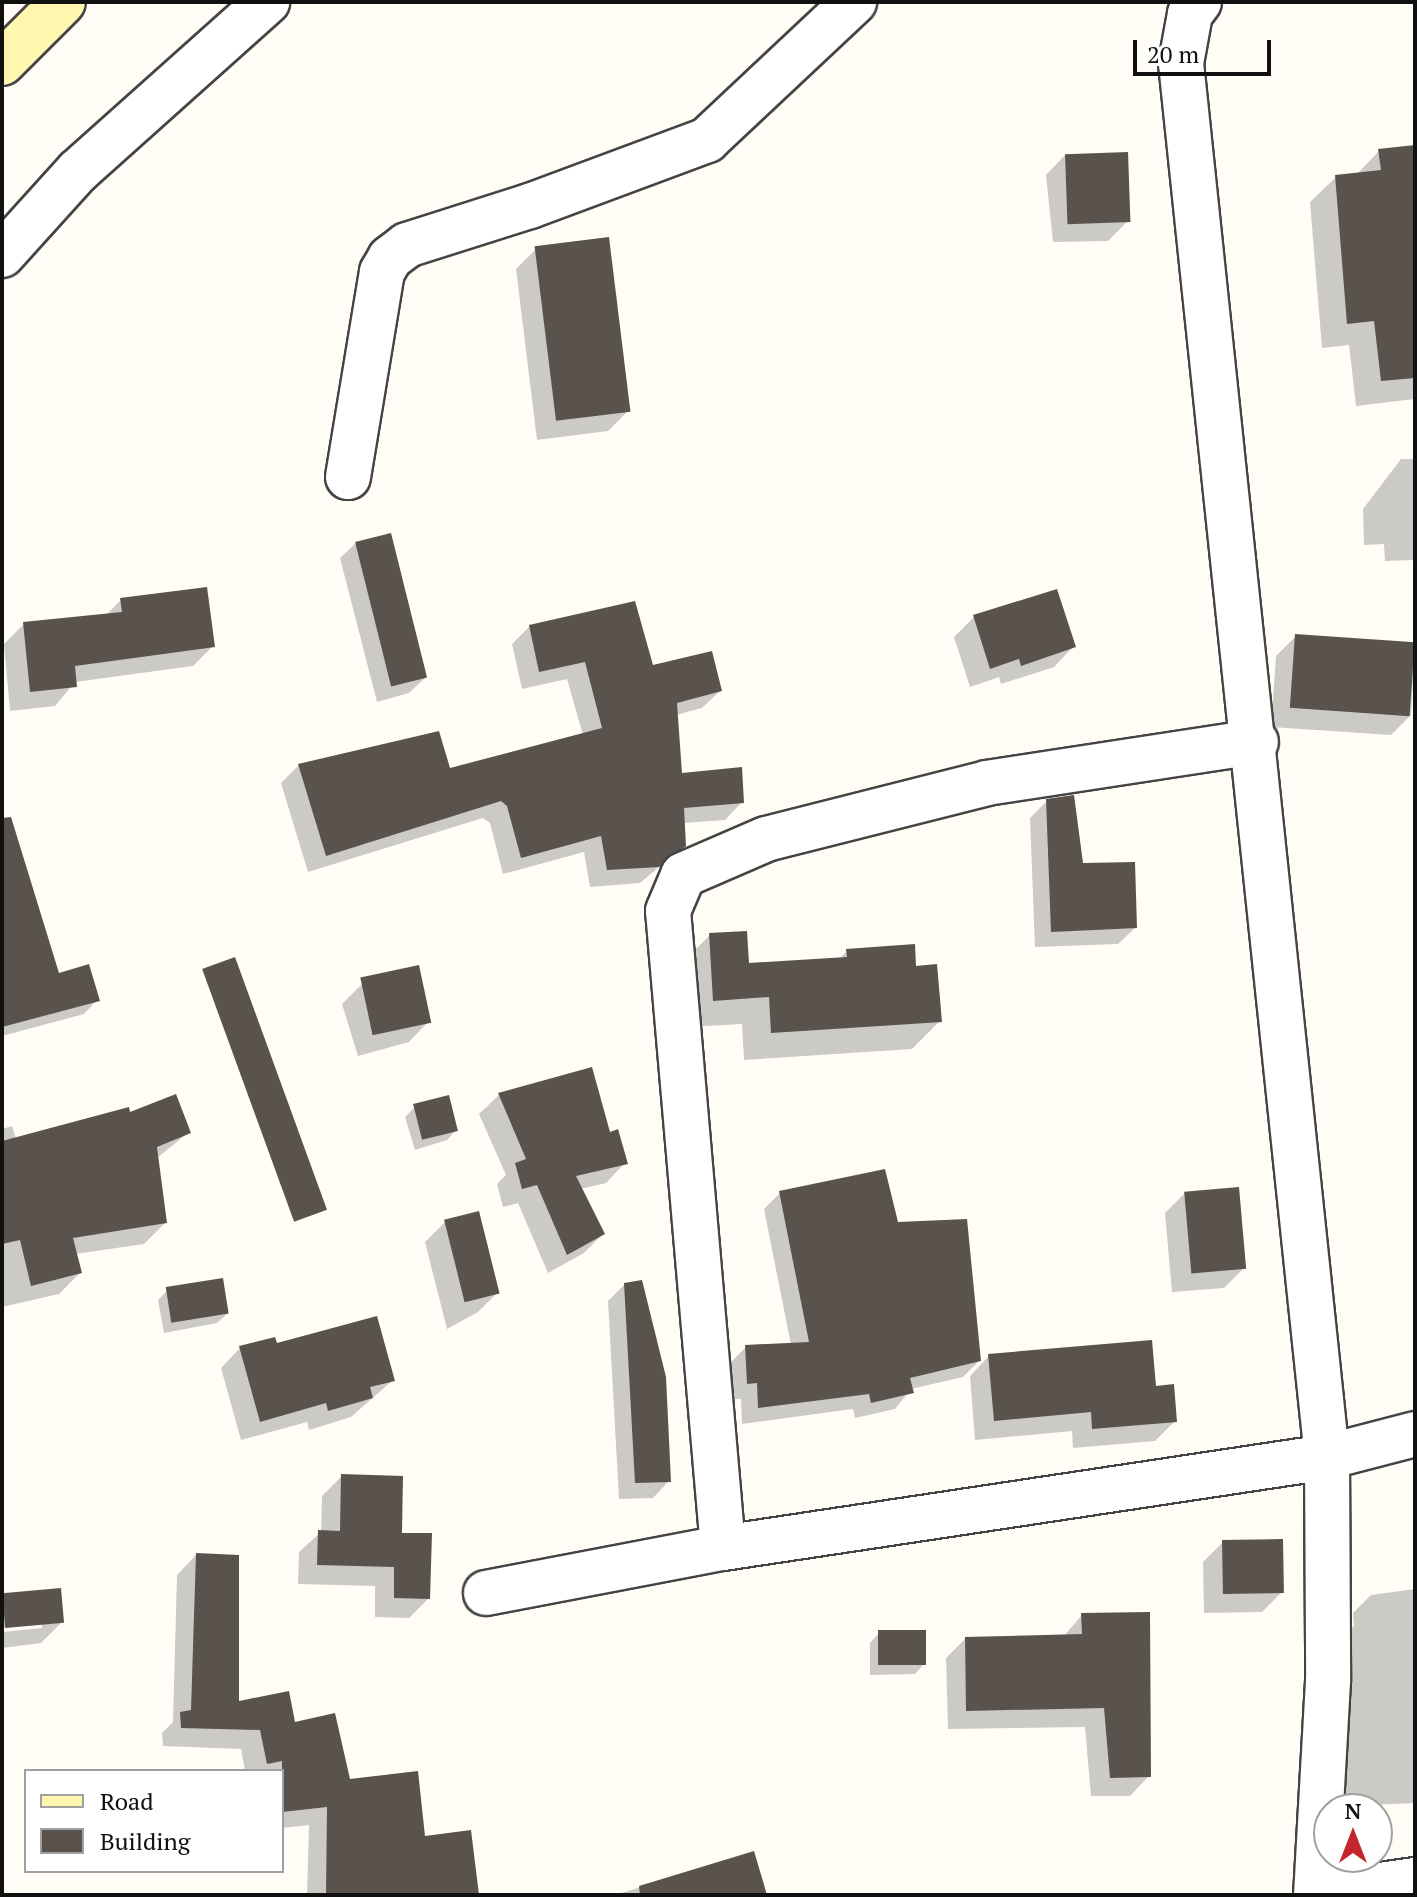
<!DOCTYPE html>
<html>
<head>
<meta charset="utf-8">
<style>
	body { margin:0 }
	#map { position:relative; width:1417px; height:1897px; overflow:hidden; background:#fffdf5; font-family:"PT Serif",serif }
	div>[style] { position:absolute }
	.shadow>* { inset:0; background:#0003 }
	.building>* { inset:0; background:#5a524d; transform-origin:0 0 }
	.roads { filter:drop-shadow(2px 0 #444) drop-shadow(-2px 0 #444) drop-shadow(0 2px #444) drop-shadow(0 -2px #444) }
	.street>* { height:44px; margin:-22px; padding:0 22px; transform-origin:22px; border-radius:22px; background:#fff }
	.secondary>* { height:44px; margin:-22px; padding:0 22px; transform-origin:22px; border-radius:22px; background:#fff6b0 }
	span { translate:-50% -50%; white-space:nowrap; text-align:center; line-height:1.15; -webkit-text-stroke:8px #fff; paint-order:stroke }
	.frame { position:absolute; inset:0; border:4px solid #111; pointer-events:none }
	.legend { position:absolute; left:24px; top:1769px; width:260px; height:104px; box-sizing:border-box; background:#fff; border:2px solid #a0a0a0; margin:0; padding:10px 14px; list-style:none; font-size:24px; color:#111 }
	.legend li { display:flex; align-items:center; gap:16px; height:40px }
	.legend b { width:40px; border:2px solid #a0a0a0 }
	.north { position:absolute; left:1313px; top:1793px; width:80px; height:80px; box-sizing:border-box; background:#fff; border:2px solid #a0a0a0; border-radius:50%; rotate:0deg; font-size:22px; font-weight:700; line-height:32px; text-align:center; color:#111 }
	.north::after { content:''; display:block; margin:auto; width:28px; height:36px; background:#c4262e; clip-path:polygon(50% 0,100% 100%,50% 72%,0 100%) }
	.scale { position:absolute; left:1133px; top:40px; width:138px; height:36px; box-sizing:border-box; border:4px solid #111; border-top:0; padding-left:10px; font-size:24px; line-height:28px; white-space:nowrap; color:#111; -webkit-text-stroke:6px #fff; paint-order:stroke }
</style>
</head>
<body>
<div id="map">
	<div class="shadow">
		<div style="clip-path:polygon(1415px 147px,1415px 399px,1356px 406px,1349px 345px,1322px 348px,1310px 202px,1336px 177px,1356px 175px,1379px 151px)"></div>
		<div style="clip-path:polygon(1065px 155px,1128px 221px,1108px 241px,1053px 242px,1046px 175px)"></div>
		<div style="clip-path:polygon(536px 249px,628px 411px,608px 431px,537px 440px,516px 269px)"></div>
		<div style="clip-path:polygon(1401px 459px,1415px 459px,1415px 560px,1385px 561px,1384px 544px,1364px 545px,1363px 509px)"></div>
		<div style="clip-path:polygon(356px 543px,425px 678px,409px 693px,377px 702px,340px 558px)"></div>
		<div style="clip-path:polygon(121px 600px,213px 646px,193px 666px,75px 682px,55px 706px,10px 711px,4px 644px,24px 624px,105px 616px)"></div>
		<div style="clip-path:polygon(974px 617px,1073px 647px,1054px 667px,1001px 684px,999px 677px,970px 687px,954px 637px)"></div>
		<div style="clip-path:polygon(530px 626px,720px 691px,702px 708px,676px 715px,680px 776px,742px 802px,725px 820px,683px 823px,684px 846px,640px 883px,590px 887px,584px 852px,503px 874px,490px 823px,483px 818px,308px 872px,281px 783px,299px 765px,449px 770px,583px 735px,567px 679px,522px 689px,512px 644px)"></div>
		<div style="clip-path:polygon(1296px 636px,1415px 644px,1411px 715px,1391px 735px,1271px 727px,1276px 656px)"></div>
		<div style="clip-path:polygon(1047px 801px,1081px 865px,1135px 928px,1118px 944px,1035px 947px,1030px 818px)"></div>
		<div style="clip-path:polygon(2px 834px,57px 975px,97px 1000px,84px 1014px,2px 1036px)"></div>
		<div style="clip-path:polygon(710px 935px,747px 965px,839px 959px,847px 951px,914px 968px,940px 1021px,912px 1049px,744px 1060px,742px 1024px,686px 1027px,682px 963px)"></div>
		<div style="clip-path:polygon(417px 967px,428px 1022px,409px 1042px,358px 1056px,342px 1004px,362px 984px)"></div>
		<div style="clip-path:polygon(591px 1069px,608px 1134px,625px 1163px,606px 1183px,580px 1189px,603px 1234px,584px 1253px,548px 1273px,518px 1203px,503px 1207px,497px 1184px,506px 1175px,479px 1114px,499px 1095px)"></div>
		<div style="clip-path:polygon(415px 1107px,456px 1130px,447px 1140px,415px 1150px,405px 1117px)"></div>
		<div style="clip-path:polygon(129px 1115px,189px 1132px,157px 1158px,165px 1223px,144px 1244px,75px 1254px,80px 1273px,59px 1294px,2px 1307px,2px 1129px,12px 1126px,16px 1139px)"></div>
		<div style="clip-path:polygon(780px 1193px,896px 1225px,979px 1361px,963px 1377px,911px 1389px,895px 1409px,855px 1418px,853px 1409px,742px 1424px,741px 1399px,731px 1399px,730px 1363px,746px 1347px,791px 1345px,764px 1209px)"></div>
		<div style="clip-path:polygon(1185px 1193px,1244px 1268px,1224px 1288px,1172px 1292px,1165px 1213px)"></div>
		<div style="clip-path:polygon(445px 1222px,498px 1292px,478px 1312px,447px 1329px,425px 1242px)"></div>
		<div style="clip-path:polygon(625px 1284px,669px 1481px,653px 1498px,619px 1499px,608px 1301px)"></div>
		<div style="clip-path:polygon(167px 1291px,227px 1314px,217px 1323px,164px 1333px,158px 1300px)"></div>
		<div style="clip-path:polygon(240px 1348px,393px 1380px,351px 1417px,309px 1430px,307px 1422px,241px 1440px,221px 1368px)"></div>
		<div style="clip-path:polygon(989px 1356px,1154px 1388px,1175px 1421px,1155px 1441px,1073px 1448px,1072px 1431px,975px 1440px,970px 1376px)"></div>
		<div style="clip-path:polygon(2px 1459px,4px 1596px,62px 1622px,41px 1643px,2px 1648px,2px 1632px,42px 1628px,42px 1623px,2px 1628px)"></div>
		<div style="clip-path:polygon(342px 1476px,400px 1534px,428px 1599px,409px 1618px,375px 1617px,375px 1586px,298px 1584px,299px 1552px,321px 1532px,322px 1496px)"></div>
		<div style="clip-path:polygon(1223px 1542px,1282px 1592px,1262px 1612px,1204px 1613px,1203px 1562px)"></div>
		<div style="clip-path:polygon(196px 1555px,237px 1703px,294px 1724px,348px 1781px,423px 1838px,470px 1832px,477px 1895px,307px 1895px,309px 1825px,282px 1828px,282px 1771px,245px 1771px,241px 1749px,163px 1746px,162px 1733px,173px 1722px,177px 1575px)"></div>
		<div style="clip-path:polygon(1415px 1589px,1415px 1803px,1345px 1806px,1337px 1643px,1354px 1626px,1353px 1613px,1371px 1595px)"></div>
		<div style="clip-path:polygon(1082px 1615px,1149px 1776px,1130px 1796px,1091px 1796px,1085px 1727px,948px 1729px,946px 1658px,965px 1639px,1063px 1637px)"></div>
		<div style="clip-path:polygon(879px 1633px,924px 1664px,915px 1674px,870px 1675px,870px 1643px)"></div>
		<div style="clip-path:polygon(753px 1853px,765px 1895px,615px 1895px)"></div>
	</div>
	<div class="building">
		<div style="clip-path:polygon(1415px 145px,1415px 378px,1381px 381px,1374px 321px,1347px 324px,1335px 175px,1381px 170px,1378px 149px)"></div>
		<div style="left:1128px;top:152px;width:70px;height:63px;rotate:88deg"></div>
		<div style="left:609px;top:237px;width:176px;height:75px;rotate:83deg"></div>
		<div style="left:391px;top:533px;width:149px;height:37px;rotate:76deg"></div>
		<div style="clip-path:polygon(207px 587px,215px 647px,75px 666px,77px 687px,30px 692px,23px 622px,122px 612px,120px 598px)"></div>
		<div style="clip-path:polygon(1057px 589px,1076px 647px,1021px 666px,1019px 659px,990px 669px,973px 615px)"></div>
		<div style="clip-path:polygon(635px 601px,653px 665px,712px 651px,722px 691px,677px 703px,682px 773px,742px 767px,744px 803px,684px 808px,686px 846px,659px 867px,607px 870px,601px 836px,521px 858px,507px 806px,501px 801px,326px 856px,298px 764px,439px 731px,450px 768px,602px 728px,585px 662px,539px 672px,529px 625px)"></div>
		<div style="left:1295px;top:634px;width:120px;height:74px;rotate:4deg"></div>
		<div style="clip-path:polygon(1074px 795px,1083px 863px,1135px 862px,1137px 928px,1051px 932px,1046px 799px)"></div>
		<div style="clip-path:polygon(11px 817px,59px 973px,89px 964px,100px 1001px,2px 1027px,2px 818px)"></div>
		<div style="clip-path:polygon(747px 931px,749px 963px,847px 957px,846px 949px,915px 944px,916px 966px,937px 964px,942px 1022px,771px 1033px,769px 997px,713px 1001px,709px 933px)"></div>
		<div style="left:235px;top:957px;width:269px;height:35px;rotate:70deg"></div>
		<div style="left:419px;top:965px;width:59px;height:60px;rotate:78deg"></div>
		<div style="clip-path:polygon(592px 1067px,610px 1132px,618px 1129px,628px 1164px,576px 1176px,605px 1234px,567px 1255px,537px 1185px,522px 1189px,515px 1163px,526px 1159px,498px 1093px)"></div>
		<div style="clip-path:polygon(176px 1094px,191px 1133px,157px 1147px,167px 1223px,73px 1238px,82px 1273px,31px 1286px,20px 1240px,2px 1244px,2px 1141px,129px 1107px,130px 1112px)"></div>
		<div style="left:449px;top:1095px;width:37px;height:37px;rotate:76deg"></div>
		<div style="clip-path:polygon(885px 1169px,898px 1222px,967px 1219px,981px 1361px,910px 1378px,914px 1393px,871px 1403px,869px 1394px,758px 1408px,757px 1383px,747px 1384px,745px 1345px,809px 1342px,779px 1191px)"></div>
		<div style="left:1239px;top:1187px;width:82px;height:55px;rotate:85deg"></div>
		<div style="left:479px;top:1211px;width:85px;height:36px;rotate:76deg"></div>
		<div style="left:223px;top:1278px;width:36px;height:58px;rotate:81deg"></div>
		<div style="clip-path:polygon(642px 1280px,666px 1377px,671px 1482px,635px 1483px,624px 1283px)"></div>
		<div style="clip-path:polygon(377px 1316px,395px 1381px,370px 1387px,373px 1398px,328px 1411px,326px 1403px,260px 1422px,239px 1346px,275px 1337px,277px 1343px)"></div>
		<div style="clip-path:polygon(1152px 1340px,1156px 1386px,1174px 1384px,1177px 1422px,1092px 1429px,1091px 1412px,994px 1421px,988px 1354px)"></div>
		<div style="clip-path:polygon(341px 1474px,403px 1476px,402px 1533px,432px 1533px,430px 1599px,394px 1598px,394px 1567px,317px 1565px,318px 1530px,340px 1531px)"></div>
		<div style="left:1283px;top:1539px;width:54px;height:61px;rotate:89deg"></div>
		<div style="clip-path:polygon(196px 1553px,239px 1555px,239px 1701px,289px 1691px,295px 1722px,335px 1713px,350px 1779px,418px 1771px,425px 1836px,471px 1830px,479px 1895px,326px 1893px,327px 1807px,282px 1812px,282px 1761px,267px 1764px,260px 1730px,181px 1728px,180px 1712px,191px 1710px)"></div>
		<div style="left:61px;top:1588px;width:35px;height:59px;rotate:85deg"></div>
		<div style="clip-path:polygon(1150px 1612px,1151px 1777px,1110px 1778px,1104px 1708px,966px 1711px,965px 1637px,1082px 1634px,1081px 1613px)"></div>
		<div style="left:926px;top:1630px;width:35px;height:48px;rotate:90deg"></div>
		<div style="clip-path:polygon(754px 1851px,767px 1895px,640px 1895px,639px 1886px)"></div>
	</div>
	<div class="roads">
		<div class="street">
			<div style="left:1199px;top:2px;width:15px;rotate:127deg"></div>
			<div style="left:1190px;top:14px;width:50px;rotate:100.4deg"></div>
			<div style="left:1181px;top:63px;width:1402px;rotate:84.02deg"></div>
			<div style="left:1327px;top:1457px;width:224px;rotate:89.7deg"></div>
			<div style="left:1328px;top:1681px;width:214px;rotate:93.2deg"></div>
			<div style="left:2px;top:255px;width:113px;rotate:-47.9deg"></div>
			<div style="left:78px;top:171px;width:254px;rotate:-41.8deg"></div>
			<div style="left:348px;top:477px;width:208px;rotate:-80.6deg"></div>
			<div style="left:382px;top:272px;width:16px;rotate:-60deg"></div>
			<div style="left:390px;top:258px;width:21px;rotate:-37deg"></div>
			<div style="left:407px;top:245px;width:129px;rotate:-17.6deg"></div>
			<div style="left:530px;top:206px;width:189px;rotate:-20.4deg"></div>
			<div style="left:707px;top:140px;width:202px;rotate:-43.2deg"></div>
			<div style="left:723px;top:1548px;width:639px;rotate:-94.93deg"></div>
			<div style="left:668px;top:911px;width:39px;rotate:-67deg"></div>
			<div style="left:683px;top:875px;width:90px;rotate:-23.4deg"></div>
			<div style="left:766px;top:839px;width:228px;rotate:-14.2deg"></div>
			<div style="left:987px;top:783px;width:272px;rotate:-8.7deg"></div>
			<div style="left:486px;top:1593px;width:241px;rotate:-10.8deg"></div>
			<div style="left:723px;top:1548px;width:611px;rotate:-8.57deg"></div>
			<div style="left:1327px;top:1457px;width:91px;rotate:-14.6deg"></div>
			<div style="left:1317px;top:1894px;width:99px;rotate:-8.1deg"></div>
		</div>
		<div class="secondary">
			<div style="left:2px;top:63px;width:86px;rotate:-45deg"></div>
		</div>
	</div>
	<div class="frame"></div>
	<ul class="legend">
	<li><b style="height:10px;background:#fff6b0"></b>Road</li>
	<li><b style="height:22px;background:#5a524d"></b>Building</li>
	</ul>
	<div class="north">N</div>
	<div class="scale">20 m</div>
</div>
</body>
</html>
